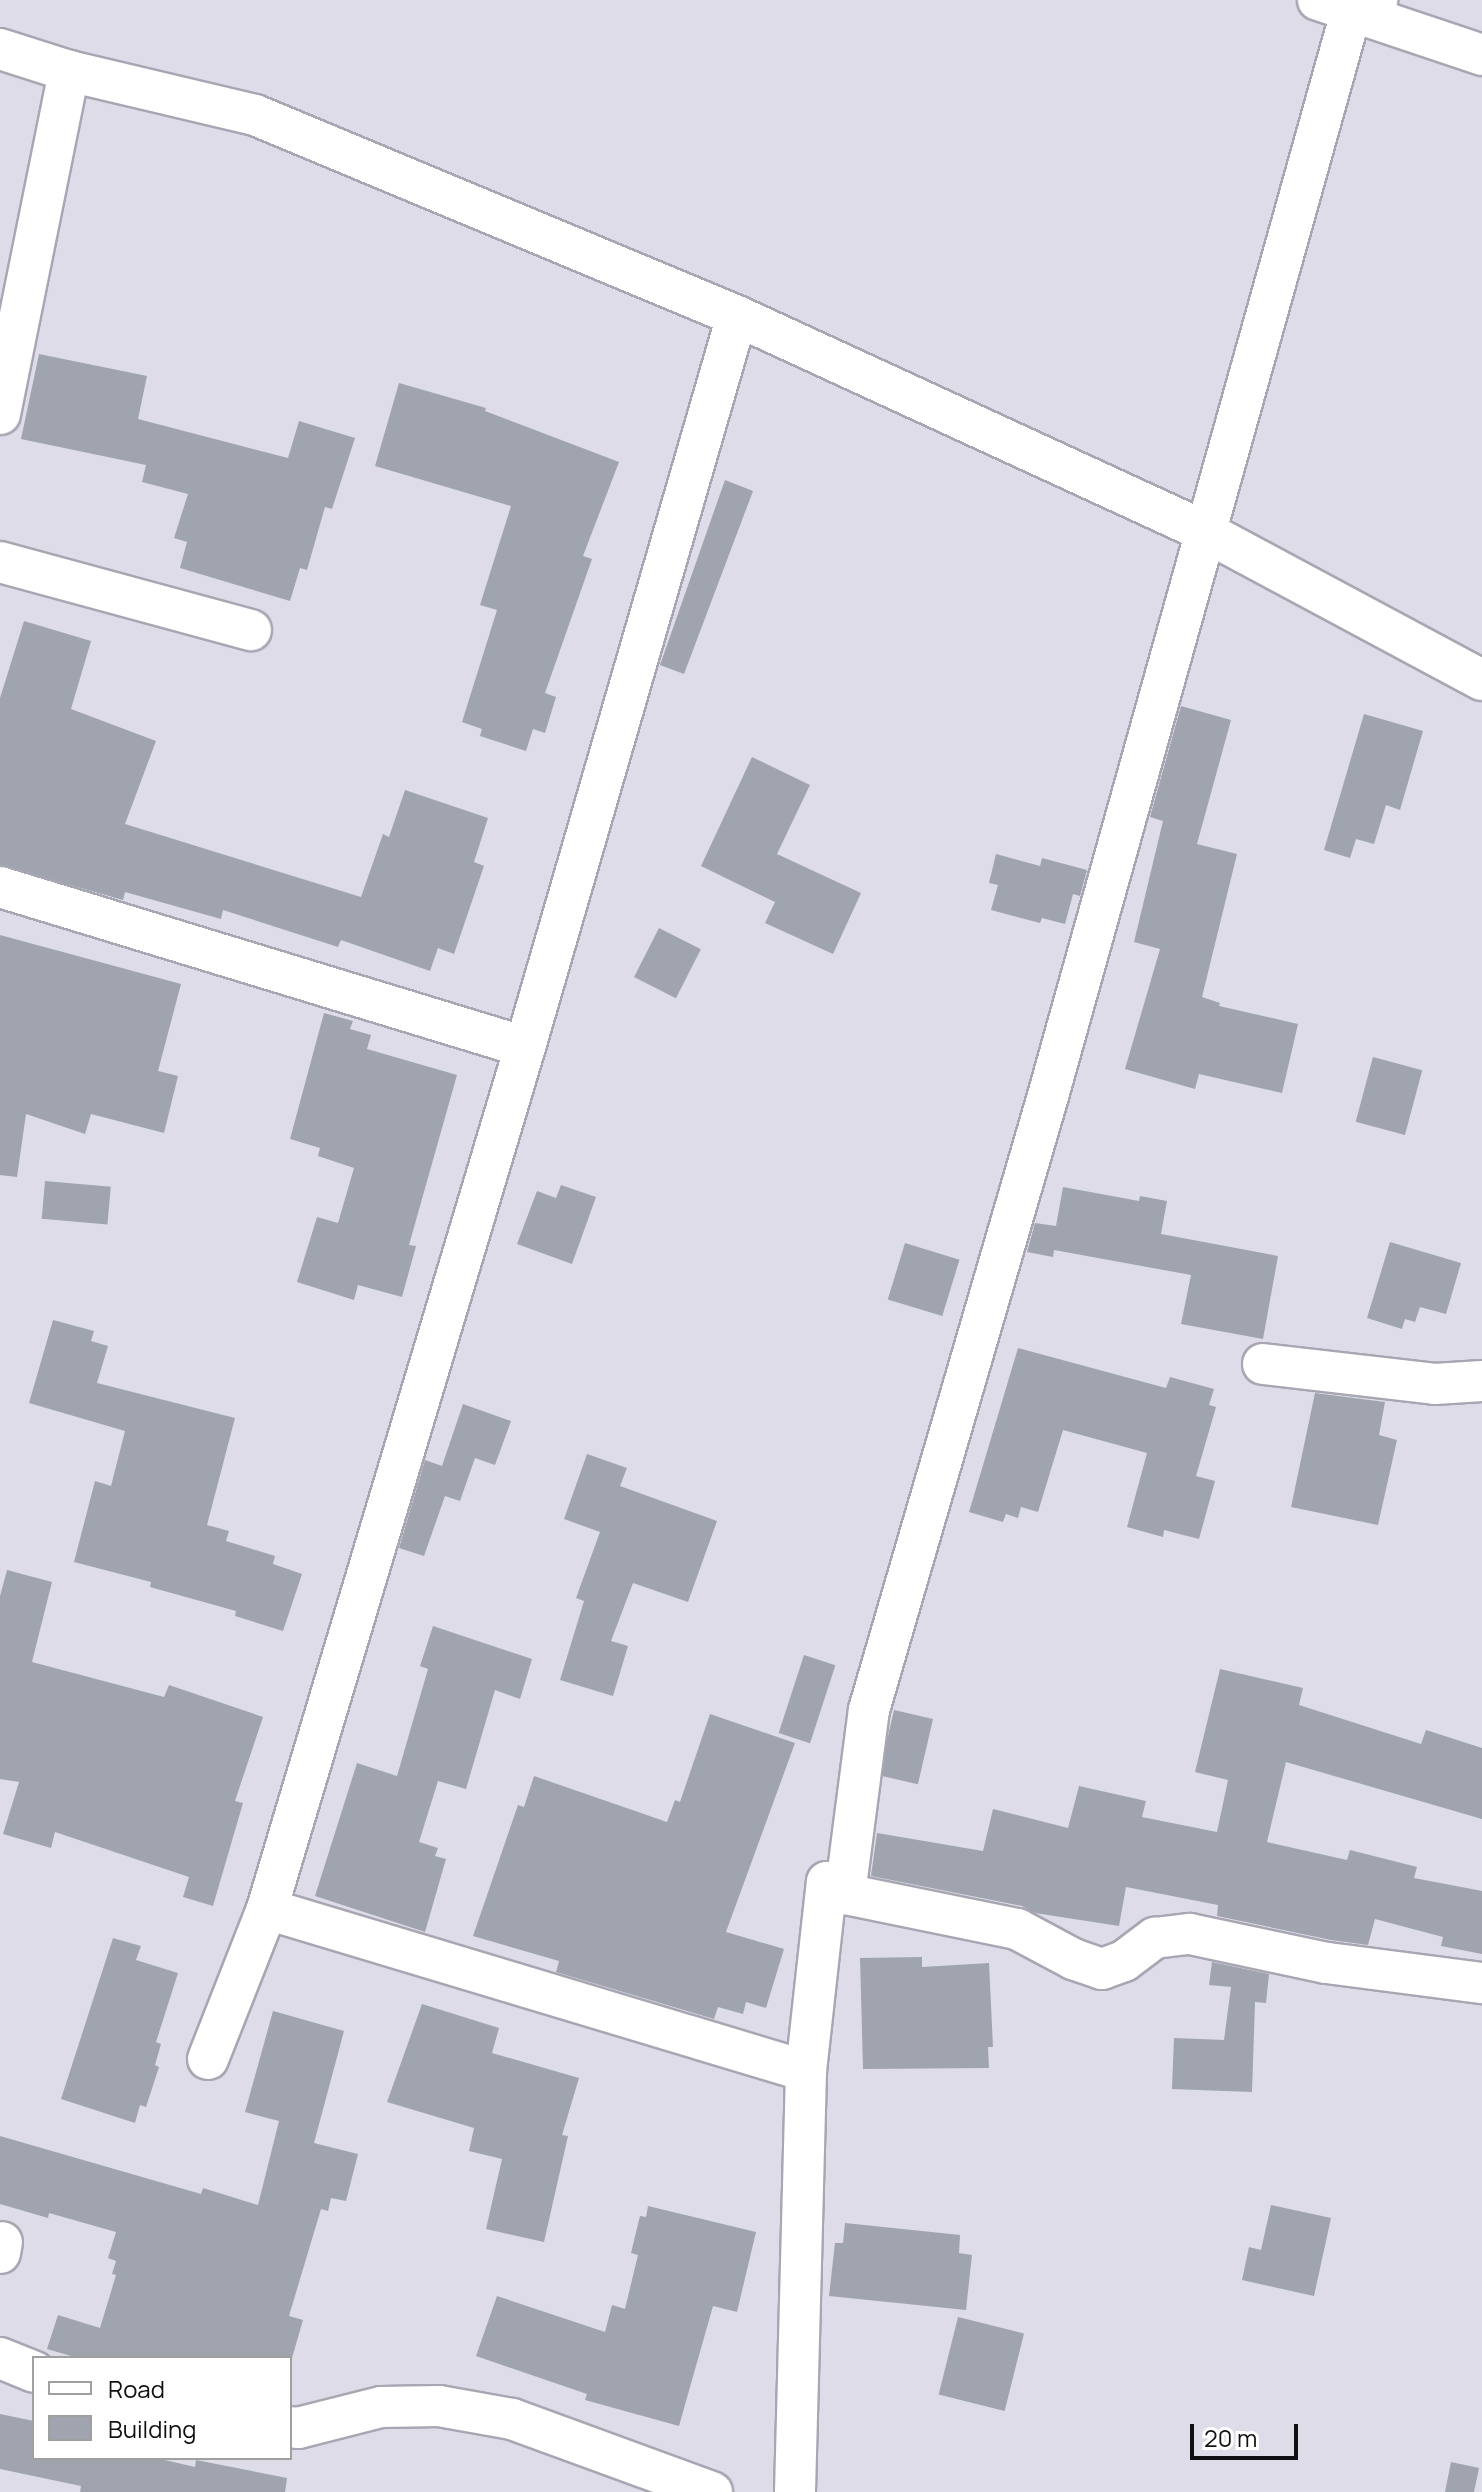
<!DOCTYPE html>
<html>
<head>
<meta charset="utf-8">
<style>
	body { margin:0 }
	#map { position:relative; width:1482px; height:2492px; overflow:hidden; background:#dedce9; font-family:Manrope,sans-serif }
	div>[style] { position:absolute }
	.building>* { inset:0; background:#a0a4af; transform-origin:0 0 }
	.roads { filter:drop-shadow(2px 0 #a8a6b2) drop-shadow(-2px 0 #a8a6b2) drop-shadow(0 2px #a8a6b2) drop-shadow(0 -2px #a8a6b2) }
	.street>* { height:40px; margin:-20px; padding:0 20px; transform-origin:20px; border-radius:20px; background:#fff }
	span { translate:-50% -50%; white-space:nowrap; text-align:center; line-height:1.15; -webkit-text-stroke:7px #fff; paint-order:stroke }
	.legend { position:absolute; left:32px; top:2356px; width:260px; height:104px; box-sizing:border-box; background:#fff; border:2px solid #a0a0a1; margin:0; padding:10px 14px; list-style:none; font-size:24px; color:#111115 }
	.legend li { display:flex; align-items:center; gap:16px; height:40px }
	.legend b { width:40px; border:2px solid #a0a0a1 }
	.scale { position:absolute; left:1190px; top:2424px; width:108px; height:36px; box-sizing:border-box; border:4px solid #111115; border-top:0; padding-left:10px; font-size:24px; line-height:28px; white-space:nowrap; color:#111115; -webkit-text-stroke:6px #fff; paint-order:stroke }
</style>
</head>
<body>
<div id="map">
	<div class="building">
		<div style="clip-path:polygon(39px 354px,147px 376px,138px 419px,288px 458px,299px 421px,355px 438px,332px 509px,325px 507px,307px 570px,300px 568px,290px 601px,180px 568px,187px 542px,174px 538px,188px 494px,142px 482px,146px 465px,21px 439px)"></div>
		<div style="clip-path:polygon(399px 383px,486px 408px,485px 411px,619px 462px,583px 556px,592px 559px,545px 693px,556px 697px,545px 733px,533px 729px,526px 751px,480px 736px,482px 729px,462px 722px,497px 610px,480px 605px,511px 506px,375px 466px)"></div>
		<div style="clip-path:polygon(725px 480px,753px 491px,684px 674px,660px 665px)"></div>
		<div style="clip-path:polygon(24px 621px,91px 641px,71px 709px,156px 741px,125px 824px,361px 897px,383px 834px,389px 837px,405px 790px,488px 818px,474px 862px,484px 866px,454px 954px,438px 948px,430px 971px,341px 940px,338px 947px,223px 910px,221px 919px,125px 892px,123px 900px,0 865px,0 698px)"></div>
		<div style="clip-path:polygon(1181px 706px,1231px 720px,1197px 844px,1237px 854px,1202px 997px,1220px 1003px,1219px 1006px,1298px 1024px,1282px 1093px,1199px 1074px,1195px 1089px,1125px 1069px,1160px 949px,1134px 942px,1163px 821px,1150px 817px)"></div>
		<div style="clip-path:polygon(1364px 714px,1423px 731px,1400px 810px,1386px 805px,1374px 844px,1356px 839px,1350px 858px,1324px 850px)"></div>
		<div style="clip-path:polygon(752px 757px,810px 785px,777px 854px,861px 893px,833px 954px,765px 923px,775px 902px,701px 866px)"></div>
		<div style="clip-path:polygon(996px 854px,1040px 866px,1042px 858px,1087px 870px,1080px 896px,1073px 894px,1065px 924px,1042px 918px,1040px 923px,991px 910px,998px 885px,989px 883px)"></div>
		<div style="left:659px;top:928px;width:47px;height:55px;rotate:27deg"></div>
		<div style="clip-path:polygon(0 935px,181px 984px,158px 1071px,178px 1076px,164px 1133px,91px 1114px,85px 1134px,26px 1114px,17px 1177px,0 1175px)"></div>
		<div style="clip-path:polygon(324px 1013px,353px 1021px,350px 1029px,371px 1035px,367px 1049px,457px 1075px,409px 1245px,416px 1246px,402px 1297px,358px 1285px,354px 1300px,297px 1282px,317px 1217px,338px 1223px,354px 1168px,318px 1156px,320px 1148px,290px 1139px)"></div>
		<div style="left:1373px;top:1057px;width:51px;height:67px;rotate:15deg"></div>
		<div style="left:45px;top:1181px;width:66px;height:38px;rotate:5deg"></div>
		<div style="clip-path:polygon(561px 1185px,596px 1197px,572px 1264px,517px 1244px,537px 1191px,556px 1198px)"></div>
		<div style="clip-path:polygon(1063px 1187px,1139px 1201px,1140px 1196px,1167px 1201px,1161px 1234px,1278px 1256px,1263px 1339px,1181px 1324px,1191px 1275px,1054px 1250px,1053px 1257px,1027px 1252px,1035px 1223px,1056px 1226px)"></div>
		<div style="clip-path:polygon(1390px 1242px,1461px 1263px,1446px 1314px,1420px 1307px,1415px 1322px,1405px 1319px,1402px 1329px,1367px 1318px)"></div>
		<div style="left:905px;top:1243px;width:57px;height:59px;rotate:17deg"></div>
		<div style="clip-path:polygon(53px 1320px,94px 1331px,91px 1341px,108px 1346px,97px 1383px,235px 1418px,207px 1525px,229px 1531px,226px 1541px,275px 1556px,273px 1564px,302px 1574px,283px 1631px,235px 1616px,236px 1611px,150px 1587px,151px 1582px,74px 1562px,95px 1481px,111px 1486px,125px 1431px,29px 1403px)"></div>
		<div style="clip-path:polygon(1018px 1348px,1166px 1388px,1170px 1377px,1214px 1389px,1209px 1405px,1216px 1407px,1196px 1476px,1215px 1481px,1199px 1539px,1164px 1530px,1163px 1537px,1127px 1527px,1147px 1453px,1063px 1430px,1038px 1512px,1021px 1507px,1018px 1518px,1006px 1514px,1003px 1522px,969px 1512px)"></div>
		<div style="clip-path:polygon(1315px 1393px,1385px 1402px,1379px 1435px,1397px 1440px,1378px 1525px,1291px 1507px)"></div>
		<div style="clip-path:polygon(463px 1404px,511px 1421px,495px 1465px,475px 1458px,460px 1501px,445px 1496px,424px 1556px,399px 1548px,425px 1460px,442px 1466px)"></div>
		<div style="clip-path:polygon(587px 1454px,627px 1468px,620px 1486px,717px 1521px,688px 1602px,633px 1583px,611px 1641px,628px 1646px,613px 1696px,560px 1680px,584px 1601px,576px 1598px,600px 1532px,564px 1519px)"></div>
		<div style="clip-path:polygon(7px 1570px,52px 1582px,32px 1662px,164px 1697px,169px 1685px,263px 1717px,235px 1801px,243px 1803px,213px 1906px,183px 1897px,189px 1877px,55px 1832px,51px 1848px,3px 1834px,19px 1782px,0 1779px,0 1596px)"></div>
		<div style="clip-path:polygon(433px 1626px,532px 1659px,520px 1699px,495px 1690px,466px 1789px,438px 1781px,419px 1842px,438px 1848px,435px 1856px,446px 1859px,425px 1932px,315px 1896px,357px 1763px,397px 1776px,428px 1669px,420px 1666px)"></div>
		<div style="left:804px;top:1655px;width:33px;height:82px;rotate:18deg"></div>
		<div style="clip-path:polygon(1220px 1669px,1303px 1688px,1299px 1705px,1421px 1744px,1426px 1730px,1482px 1748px,1482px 1819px,1286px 1762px,1267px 1842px,1347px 1860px,1350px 1850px,1417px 1867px,1414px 1878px,1482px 1891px,1482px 1954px,1441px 1946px,1443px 1937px,1375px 1919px,1368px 1945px,1331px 1940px,1217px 1916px,1218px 1905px,1126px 1887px,1119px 1926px,1035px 1913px,1022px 1906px,871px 1876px,877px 1833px,983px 1851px,993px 1809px,1068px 1828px,1079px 1786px,1146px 1801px,1142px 1817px,1217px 1832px,1228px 1780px,1195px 1772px)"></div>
		<div style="left:894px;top:1710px;width:40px;height:67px;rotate:13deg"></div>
		<div style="clip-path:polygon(710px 1714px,795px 1743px,726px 1932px,784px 1949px,766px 2008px,746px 2002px,743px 2014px,718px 2007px,714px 2019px,556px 1972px,559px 1961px,473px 1936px,518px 1805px,524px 1807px,534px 1776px,667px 1822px,675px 1800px,680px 1802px)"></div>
		<div style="clip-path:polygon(113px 1938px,141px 1946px,136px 1960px,178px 1973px,156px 2042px,161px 2044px,155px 2065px,159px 2067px,146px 2107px,140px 2105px,135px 2123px,61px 2099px)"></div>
		<div style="clip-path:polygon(922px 1957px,922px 1967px,989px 1963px,993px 2047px,988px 2047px,989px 2068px,863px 2069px,860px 1958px)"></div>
		<div style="clip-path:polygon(1212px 1962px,1269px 1974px,1266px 2003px,1255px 2002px,1252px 2092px,1172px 2089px,1174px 2038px,1224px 2040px,1231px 1987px,1209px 1985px)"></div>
		<div style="clip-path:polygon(422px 2004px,499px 2028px,492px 2053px,579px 2078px,562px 2135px,568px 2136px,544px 2242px,486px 2229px,502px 2159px,469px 2151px,474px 2128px,387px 2102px)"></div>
		<div style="clip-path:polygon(273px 2011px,344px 2031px,314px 2143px,358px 2154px,346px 2201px,331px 2198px,328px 2211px,321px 2209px,289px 2316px,303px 2320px,292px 2358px,78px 2358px,47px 2349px,58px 2315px,100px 2328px,116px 2275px,112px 2274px,116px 2261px,108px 2258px,116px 2232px,49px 2213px,48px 2218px,0 2204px,0 2136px,201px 2194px,203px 2188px,258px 2205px,279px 2121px,245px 2112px)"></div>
		<div style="clip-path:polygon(1271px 2205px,1331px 2218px,1314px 2296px,1242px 2280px,1249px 2247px,1261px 2250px)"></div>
		<div style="clip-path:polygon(648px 2206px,756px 2232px,737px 2312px,713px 2306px,679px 2426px,585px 2400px,587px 2394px,476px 2356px,497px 2296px,605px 2332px,612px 2305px,625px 2309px,638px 2255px,631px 2253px,640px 2216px,646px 2217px)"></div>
		<div style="clip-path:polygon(845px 2223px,960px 2235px,959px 2253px,972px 2255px,966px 2310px,829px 2296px,835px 2243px,843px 2243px)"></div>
		<div style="left:958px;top:2317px;width:68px;height:80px;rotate:14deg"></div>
		<div style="clip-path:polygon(0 2414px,34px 2421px,34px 2458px,156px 2458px,195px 2467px,196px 2460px,287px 2478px,285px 2492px,80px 2492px,81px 2486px,0 2469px)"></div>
		<div style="clip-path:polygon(1451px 2462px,1479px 2468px,1474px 2492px,1445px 2492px)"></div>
	</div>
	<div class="roads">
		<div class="street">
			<div style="left:1318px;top:0;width:173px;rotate:18.5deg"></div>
			<div style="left:0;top:49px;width:72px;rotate:17.7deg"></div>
			<div style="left:69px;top:71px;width:191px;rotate:13.3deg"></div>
			<div style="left:255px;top:115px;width:522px;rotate:22.64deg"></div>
			<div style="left:737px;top:316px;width:514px;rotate:24.72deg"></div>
			<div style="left:1204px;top:531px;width:315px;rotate:28.2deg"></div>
			<div style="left:0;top:414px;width:350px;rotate:-78.6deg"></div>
			<div style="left:0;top:562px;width:260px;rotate:15.2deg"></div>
			<div style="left:0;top:887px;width:549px;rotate:16.95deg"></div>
			<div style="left:1263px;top:1364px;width:173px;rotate:6.6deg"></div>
			<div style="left:1435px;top:1384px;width:47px;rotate:-3.7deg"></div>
			<div style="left:845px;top:1894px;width:176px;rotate:11.5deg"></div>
			<div style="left:1017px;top:1929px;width:64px;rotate:28.2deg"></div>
			<div style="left:1073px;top:1959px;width:31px;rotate:19deg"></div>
			<div style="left:1102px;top:1969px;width:23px;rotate:-20deg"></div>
			<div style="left:1124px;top:1961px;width:39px;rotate:-37deg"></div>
			<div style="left:1155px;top:1938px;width:35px;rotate:-7deg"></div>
			<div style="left:1190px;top:1934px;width:140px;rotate:12deg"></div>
			<div style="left:1327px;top:1963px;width:156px;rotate:7.4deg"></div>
			<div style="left:267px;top:1909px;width:563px;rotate:16.73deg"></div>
			<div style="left:208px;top:2059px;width:161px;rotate:-68.5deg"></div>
			<div style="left:267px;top:1909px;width:900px;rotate:-73.34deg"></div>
			<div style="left:525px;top:1047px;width:761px;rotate:-73.83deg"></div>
			<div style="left:0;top:2253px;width:11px;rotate:-80deg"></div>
			<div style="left:0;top:2358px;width:37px;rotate:22deg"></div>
			<div style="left:290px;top:2427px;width:8px;rotate:7deg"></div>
			<div style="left:298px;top:2428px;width:86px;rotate:-14.2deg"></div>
			<div style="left:381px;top:2407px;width:58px;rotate:-1deg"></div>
			<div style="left:439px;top:2406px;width:74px;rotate:10.1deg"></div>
			<div style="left:512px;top:2419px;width:213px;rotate:20.1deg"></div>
			<div style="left:795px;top:2492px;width:421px;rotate:-88.5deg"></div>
			<div style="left:806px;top:2071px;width:190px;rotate:-83.7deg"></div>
			<div style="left:827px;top:1882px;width:22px;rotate:34deg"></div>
			<div style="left:845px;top:1894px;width:186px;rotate:-82.6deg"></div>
			<div style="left:869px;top:1710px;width:640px;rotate:-73.75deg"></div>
			<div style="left:1048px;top:1096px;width:1126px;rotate:-74.38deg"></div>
			<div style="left:1351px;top:12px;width:29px;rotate:-25deg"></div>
		</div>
	</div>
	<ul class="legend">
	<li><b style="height:10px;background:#fff"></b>Road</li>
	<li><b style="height:22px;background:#a0a4af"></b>Building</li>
	</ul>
	<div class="scale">20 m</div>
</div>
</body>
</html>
